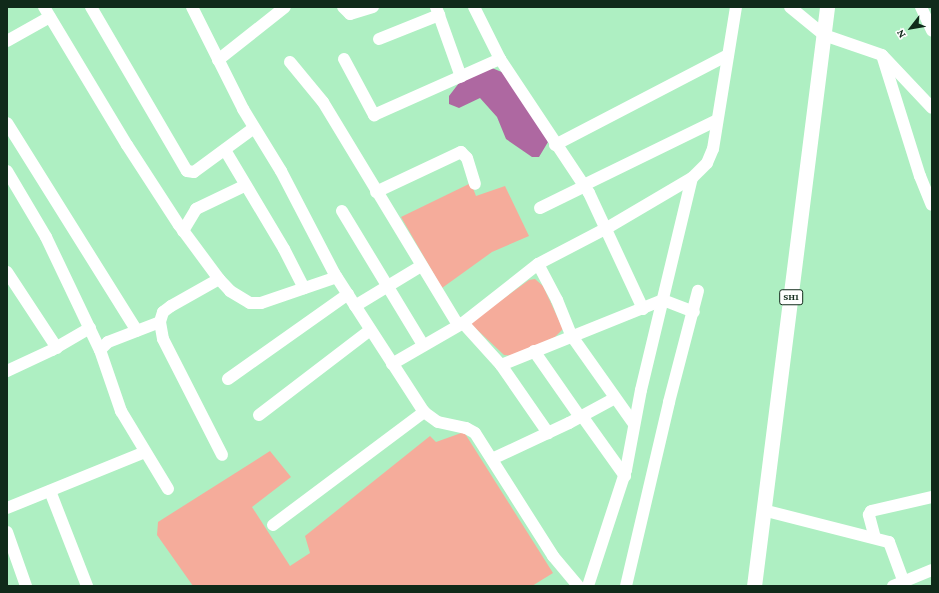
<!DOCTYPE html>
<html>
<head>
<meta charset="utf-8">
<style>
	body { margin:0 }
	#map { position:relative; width:939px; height:593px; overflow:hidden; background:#aeefc2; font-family:"Crimson Pro",serif }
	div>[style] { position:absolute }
	.green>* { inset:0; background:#f5ac9b }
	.water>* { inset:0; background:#ae68a1 }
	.minor>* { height:12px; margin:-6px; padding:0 6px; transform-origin:6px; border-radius:6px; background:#fff }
	.major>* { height:15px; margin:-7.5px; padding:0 7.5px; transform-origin:7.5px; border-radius:7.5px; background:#fff }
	span { translate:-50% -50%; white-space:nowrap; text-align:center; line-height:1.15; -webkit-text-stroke:4px #fefefe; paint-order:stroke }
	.shield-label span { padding:1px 3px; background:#fefefe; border:1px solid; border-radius:3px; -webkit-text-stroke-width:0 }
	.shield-label { font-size:10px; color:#102a1a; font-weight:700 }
	.frame { position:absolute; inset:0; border:8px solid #102a1a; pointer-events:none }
	.north { position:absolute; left:891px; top:8px; width:40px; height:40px; -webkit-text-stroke:3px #fefefe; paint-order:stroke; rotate:239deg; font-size:11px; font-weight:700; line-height:16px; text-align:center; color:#102a1a }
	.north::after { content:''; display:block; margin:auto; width:14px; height:18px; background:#102a1a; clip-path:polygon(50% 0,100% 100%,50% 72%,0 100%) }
</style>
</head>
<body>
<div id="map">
	<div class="green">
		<div style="clip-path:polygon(471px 183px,476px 196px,505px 186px,529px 236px,492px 252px,442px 288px,401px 217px)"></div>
		<div style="clip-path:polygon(535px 279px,543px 286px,563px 329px,555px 337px,514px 356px,504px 355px,470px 323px,529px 280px)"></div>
		<div style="clip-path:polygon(464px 432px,553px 573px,532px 586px,193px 586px,157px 535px,158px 522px,270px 451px,291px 477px,252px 507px,290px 566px,310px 553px,305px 536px,430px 436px,436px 442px)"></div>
	</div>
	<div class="water">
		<div style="clip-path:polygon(492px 68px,504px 73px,543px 130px,548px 142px,539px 157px,532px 157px,506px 139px,497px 117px,480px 98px,459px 108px,449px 104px,449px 96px,459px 83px)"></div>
	</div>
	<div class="minor">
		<div style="left:44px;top:7px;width:161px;rotate:59deg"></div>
		<div style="left:127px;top:145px;width:95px;rotate:57deg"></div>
		<div style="left:179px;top:225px;width:67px;rotate:53.5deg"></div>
		<div style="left:219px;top:279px;width:16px;rotate:47deg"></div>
		<div style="left:230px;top:291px;width:23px;rotate:31deg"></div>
		<div style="left:250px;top:303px;width:11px"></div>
		<div style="left:261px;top:303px;width:80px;rotate:-18.9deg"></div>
		<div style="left:91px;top:7px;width:190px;rotate:59.7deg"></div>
		<div style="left:187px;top:171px;width:7px;rotate:8deg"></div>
		<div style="left:194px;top:172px;width:74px;rotate:-36.3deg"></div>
		<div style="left:192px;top:7px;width:114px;rotate:63.4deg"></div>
		<div style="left:243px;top:109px;width:73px;rotate:58.5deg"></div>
		<div style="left:281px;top:171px;width:115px;rotate:62.5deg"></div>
		<div style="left:334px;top:273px;width:166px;rotate:57.1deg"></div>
		<div style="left:424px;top:412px;width:17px;rotate:36deg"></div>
		<div style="left:438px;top:422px;width:29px;rotate:12deg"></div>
		<div style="left:466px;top:428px;width:10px;rotate:29deg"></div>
		<div style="left:475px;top:433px;width:146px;rotate:57.6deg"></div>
		<div style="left:553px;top:556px;width:39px;rotate:50deg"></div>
		<div style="left:343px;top:7px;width:10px;rotate:45deg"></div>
		<div style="left:350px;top:14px;width:24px;rotate:-17deg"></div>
		<div style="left:436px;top:7px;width:74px;rotate:70.3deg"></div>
		<div style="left:474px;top:7px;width:58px;rotate:63.4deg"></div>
		<div style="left:500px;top:59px;width:161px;rotate:56.4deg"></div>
		<div style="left:589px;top:193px;width:128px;rotate:65deg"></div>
		<div style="left:790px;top:7px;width:44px;rotate:39.5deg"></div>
		<div style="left:824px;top:35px;width:61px;rotate:19deg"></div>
		<div style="left:882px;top:55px;width:127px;rotate:72.6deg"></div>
		<div style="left:920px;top:176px;width:31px;rotate:68deg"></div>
		<div style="left:921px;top:7px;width:26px;rotate:65deg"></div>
		<div style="left:379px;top:39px;width:65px;rotate:-21.8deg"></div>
		<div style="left:7px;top:41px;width:49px;rotate:-29.2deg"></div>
		<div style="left:883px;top:56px;width:71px;rotate:46.7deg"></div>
		<div style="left:344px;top:59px;width:64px;rotate:61.8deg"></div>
		<div style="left:374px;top:115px;width:138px;rotate:-24deg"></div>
		<div style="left:218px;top:60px;width:85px;rotate:-38.3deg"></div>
		<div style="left:290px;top:62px;width:52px;rotate:50.5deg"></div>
		<div style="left:323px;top:102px;width:261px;rotate:58.8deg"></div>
		<div style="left:7px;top:123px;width:245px;rotate:58deg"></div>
		<div style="left:555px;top:145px;width:195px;rotate:-27.5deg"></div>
		<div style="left:225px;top:150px;width:115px;rotate:59.2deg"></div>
		<div style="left:284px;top:249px;width:44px;rotate:62.9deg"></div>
		<div style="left:7px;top:171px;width:77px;rotate:59.4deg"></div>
		<div style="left:46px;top:237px;width:125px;rotate:64.5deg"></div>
		<div style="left:584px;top:185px;width:148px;rotate:-26deg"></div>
		<div style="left:376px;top:192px;width:94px;rotate:-25.2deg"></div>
		<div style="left:461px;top:152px;width:8px;rotate:45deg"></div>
		<div style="left:467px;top:158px;width:27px;rotate:73deg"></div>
		<div style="left:540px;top:208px;width:50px;rotate:-26.1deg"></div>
		<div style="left:342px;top:211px;width:157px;rotate:58.8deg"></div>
		<div style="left:183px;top:231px;width:26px;rotate:-59deg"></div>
		<div style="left:196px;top:209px;width:55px;rotate:-25.6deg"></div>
		<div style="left:538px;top:264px;width:41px;rotate:62.2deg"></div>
		<div style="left:557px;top:300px;width:38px;rotate:68deg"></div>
		<div style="left:571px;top:335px;width:109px;rotate:54.7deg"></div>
		<div style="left:7px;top:272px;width:91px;rotate:56.7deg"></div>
		<div style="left:219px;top:279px;width:55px;rotate:150.6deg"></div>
		<div style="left:171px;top:306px;width:10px;rotate:143deg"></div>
		<div style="left:163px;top:312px;width:10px;rotate:107deg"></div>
		<div style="left:160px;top:322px;width:17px;rotate:80deg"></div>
		<div style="left:163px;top:339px;width:130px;rotate:63deg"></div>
		<div style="left:355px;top:306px;width:77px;rotate:-31.2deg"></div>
		<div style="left:160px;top:322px;width:56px;rotate:159deg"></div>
		<div style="left:108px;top:342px;width:11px;rotate:135deg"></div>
		<div style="left:100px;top:350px;width:65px;rotate:71deg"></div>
		<div style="left:121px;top:411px;width:91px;rotate:58.9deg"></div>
		<div style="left:463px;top:323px;width:57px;rotate:47.9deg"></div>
		<div style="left:501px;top:365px;width:83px;rotate:55.3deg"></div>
		<div style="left:534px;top:351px;width:80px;rotate:55.1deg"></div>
		<div style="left:392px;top:364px;width:82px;rotate:-30deg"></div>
		<div style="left:463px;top:323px;width:95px;rotate:-38.2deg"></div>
		<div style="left:538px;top:264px;width:78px;rotate:-27.6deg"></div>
		<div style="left:607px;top:228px;width:99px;rotate:-30.5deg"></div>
		<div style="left:692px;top:178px;width:21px;rotate:-45deg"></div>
		<div style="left:707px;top:163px;width:15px;rotate:-67deg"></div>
		<div style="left:713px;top:149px;width:144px;rotate:-80.8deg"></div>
		<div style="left:501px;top:365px;width:175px;rotate:-21.9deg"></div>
		<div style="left:663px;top:300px;width:33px;rotate:21deg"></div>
		<div style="left:7px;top:371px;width:50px;rotate:-25deg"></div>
		<div style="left:52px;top:350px;width:44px;rotate:-30.1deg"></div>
		<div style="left:228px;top:379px;width:147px;rotate:-35.3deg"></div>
		<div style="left:259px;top:415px;width:140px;rotate:-37.4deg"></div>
		<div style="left:582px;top:416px;width:74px;rotate:54.4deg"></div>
		<div style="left:492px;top:459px;width:85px;rotate:-25.1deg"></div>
		<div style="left:569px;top:423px;width:52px;rotate:-28.5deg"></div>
		<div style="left:50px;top:491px;width:102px;rotate:68.7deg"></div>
		<div style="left:7px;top:508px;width:149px;rotate:-22.1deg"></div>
		<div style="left:763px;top:510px;width:130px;rotate:14.3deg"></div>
		<div style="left:889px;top:542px;width:40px;rotate:69.8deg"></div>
		<div style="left:273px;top:525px;width:189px;rotate:-36.8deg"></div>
		<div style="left:7px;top:532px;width:57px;rotate:70.6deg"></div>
		<div style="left:875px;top:538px;width:24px;rotate:-105deg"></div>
		<div style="left:869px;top:515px;width:4px;rotate:-63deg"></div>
		<div style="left:871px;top:511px;width:63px;rotate:-12.9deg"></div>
		<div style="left:588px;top:586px;width:122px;rotate:-71.9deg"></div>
		<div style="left:626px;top:470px;width:81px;rotate:-79.4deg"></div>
		<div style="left:641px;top:390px;width:218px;rotate:-76.5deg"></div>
		<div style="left:626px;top:586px;width:189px;rotate:-76.8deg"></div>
		<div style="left:669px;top:402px;width:115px;rotate:-75.4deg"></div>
		<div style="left:893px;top:586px;width:42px;rotate:-22.3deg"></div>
	</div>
	<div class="major">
		<div style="left:754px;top:586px;width:584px;rotate:-82.81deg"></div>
	</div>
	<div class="shield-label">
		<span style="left:791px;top:297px">SH1</span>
	</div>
	<div class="frame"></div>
	<div class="north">N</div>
</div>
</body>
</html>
